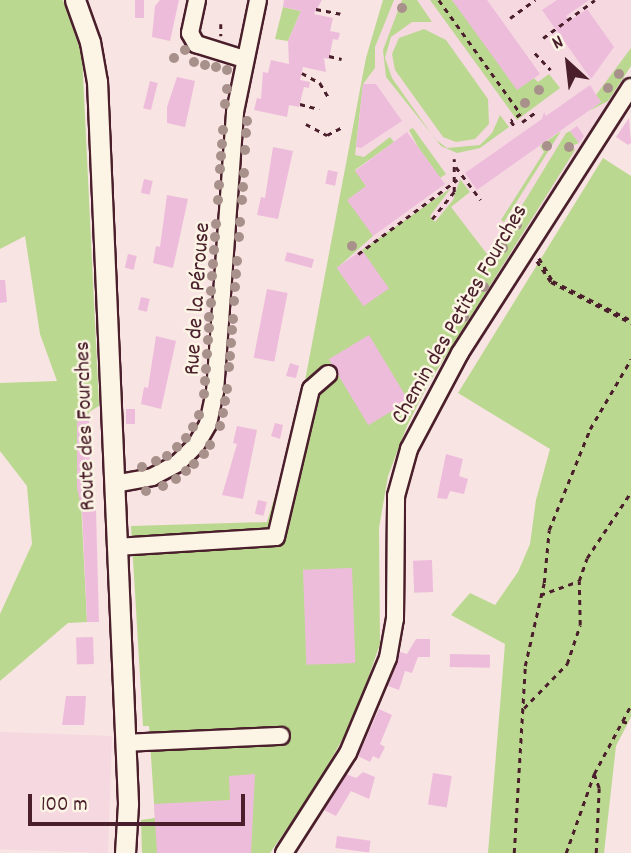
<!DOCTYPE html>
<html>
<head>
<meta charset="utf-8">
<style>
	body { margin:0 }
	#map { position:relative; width:631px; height:853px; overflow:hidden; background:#f8e4e2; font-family:Dekko,sans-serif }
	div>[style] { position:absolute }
	.built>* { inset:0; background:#f5d8e0; transform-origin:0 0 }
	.green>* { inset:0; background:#bbd890 }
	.building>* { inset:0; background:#eebcdb; transform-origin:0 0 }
	.path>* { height:2.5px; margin-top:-1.25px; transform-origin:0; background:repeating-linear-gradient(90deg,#4a1f2b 0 5px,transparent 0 10px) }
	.roads { filter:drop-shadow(2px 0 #4a1f2b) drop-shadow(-2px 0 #4a1f2b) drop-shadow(0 2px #4a1f2b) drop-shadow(0 -2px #4a1f2b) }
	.minor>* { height:16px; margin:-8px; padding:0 8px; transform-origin:8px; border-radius:8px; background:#fcf5e5 }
	.major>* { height:19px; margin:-9.5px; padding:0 9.5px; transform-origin:9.5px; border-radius:9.5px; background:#fcf5e5 }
	.trees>* { width:10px; height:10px; margin:-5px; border-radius:50%; background:#a8918b }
	span { translate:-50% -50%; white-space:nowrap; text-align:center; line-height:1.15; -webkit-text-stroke:5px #fcf5e5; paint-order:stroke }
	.street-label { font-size:23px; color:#4a1f2b }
	.north { position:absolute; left:533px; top:28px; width:70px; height:70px; -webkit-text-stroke:5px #fcf5e5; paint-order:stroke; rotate:333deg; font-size:19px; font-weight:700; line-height:28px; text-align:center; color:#4a1f2b }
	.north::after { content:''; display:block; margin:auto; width:24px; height:32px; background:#4a1f2b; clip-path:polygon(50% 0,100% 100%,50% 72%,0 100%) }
	.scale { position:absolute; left:28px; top:794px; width:217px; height:32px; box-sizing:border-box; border:4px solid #4a1f2b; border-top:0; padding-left:9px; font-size:21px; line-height:24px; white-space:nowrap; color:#4a1f2b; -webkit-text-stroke:5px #fcf5e5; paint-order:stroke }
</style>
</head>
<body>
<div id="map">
	<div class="built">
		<div style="clip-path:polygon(383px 0,631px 0,631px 66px,452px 345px,318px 312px,366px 58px)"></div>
		<div style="left:112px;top:736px;width:117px;height:112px;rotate:92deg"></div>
	</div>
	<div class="green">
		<div style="clip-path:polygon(0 0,63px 0,82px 55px,99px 406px,89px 412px,89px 420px,77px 421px,87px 622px,68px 623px,0 681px,0 614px,32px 544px,27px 486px,0 451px,0 383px,57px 381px,40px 334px,25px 236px,0 249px)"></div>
		<div style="clip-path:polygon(383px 0,394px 0,375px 47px,375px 68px,363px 84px,355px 155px,364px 157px,390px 137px,394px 142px,355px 170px,366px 186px,373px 236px,337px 268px,364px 306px,362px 250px,451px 188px,430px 216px,435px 222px,453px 200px,460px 179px,470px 192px,451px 207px,490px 258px,566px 133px,570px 131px,579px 143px,571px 146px,575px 150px,427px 386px,407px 426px,388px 476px,379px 528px,380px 644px,354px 719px,313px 791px,270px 853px,142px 853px,141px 820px,155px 818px,149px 726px,143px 726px,131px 526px,267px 522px,297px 423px,366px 58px)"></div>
		<div style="clip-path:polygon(402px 0,417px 0,432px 22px,412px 22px,391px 37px,385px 58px,392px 78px,435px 139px,447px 148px,480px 145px,492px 133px,500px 115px,509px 127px,480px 148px,457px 153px,441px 146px,386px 77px,383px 50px)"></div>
		<div style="clip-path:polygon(430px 0,452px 0,538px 82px,549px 74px,560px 88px,517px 120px)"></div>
		<div style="clip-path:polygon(283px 7px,301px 11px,288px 41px,275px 39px)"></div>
		<div style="clip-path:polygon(424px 29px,446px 40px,488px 99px,489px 124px,475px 139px,456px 142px,443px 137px,395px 70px,392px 54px,399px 38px)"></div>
		<div style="clip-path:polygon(631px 48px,631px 66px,608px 101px,589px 111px,601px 102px,596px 95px)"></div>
		<div style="clip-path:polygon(413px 128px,446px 174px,440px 178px,418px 147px,409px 130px)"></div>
		<div style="clip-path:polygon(561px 131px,504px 222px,501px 220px,544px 152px,540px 146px)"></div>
		<div style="clip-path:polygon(603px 158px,631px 176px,631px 717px,616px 746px,604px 853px,488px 853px,505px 644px,451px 615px,470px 593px,495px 605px,518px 572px,530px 544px,536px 500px,550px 449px,458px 393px)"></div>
	</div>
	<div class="building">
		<div style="left:135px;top:0;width:9px;height:18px"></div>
		<div style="clip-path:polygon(160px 0,179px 0,170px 41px,152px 37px,155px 6px)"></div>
		<div style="clip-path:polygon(284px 0,322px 0,314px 14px,333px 18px,330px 31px,340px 33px,338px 40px,333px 39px,329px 59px,324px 58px,326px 72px,303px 67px,300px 80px,310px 82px,309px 88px,304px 87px,299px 107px,289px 105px,287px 117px,254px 110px,257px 98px,261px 99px,263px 72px,268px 73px,271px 60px,289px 64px,288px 41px,301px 11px,283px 7px)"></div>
		<div style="clip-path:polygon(452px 0,487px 0,540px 74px,517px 90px)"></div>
		<div style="clip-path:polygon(557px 0,589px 0,566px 16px,570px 21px,587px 9px,614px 47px,591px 79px,542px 10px)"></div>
		<div style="clip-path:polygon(177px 77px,195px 81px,185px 127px,167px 123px,167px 107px)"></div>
		<div style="left:150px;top:81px;width:8px;height:28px;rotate:14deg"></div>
		<div style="clip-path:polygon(363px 84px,376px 84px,402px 121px,361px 148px,356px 147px)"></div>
		<div style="clip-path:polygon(590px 85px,601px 102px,477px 190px,465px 173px,542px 119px,544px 112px,546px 116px)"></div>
		<div style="clip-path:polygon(629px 118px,631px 143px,628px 145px,616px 137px)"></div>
		<div style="clip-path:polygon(577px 126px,584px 136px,579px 143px,570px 131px)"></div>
		<div style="clip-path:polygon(407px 132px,445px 184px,373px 236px,347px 200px,366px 186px,355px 171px)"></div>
		<div style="clip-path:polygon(273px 147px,293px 151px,278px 219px,257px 215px,261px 197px,265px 198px)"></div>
		<div style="left:328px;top:170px;width:10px;height:14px;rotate:11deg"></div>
		<div style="left:144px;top:179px;width:9px;height:14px;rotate:13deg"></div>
		<div style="clip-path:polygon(167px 195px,188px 199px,173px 268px,153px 263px,156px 246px,160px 247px)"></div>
		<div style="left:362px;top:250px;width:47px;height:31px;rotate:55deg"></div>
		<div style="left:287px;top:252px;width:28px;height:9px;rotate:15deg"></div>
		<div style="left:128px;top:254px;width:9px;height:14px;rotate:13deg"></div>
		<div style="clip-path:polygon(0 280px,5px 280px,7px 302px,0 303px)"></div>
		<div style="left:267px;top:289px;width:21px;height:70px;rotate:11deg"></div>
		<div style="left:141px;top:297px;width:9px;height:13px;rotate:13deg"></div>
		<div style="left:369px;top:335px;width:77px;height:47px;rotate:59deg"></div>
		<div style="clip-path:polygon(156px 336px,176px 341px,161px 409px,141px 404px,144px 387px,148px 388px)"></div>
		<div style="clip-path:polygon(290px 363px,299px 366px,296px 378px,286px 376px)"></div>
		<div style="left:126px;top:409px;width:9px;height:15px"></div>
		<div style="clip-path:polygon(89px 420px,91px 510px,96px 510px,99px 622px,87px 622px,82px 511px,77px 488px,77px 421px)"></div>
		<div style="clip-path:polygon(275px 423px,283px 425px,280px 439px,271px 436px)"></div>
		<div style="clip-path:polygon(237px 426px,257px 430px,243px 499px,222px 495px,237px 444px,233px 443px)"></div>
		<div style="clip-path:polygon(446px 454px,463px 459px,459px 476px,468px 479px,464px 494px,450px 491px,447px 499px,437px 498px)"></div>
		<div style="left:258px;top:500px;width:9px;height:14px;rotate:13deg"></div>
		<div style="left:432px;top:560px;width:32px;height:19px;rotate:88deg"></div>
		<div style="left:352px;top:568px;width:95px;height:49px;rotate:88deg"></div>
		<div style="left:93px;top:637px;width:27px;height:17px;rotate:88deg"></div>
		<div style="clip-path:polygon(416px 639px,430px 639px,430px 657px,418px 657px,412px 673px,405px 671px,399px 690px,388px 686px,400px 652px,407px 654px)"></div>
		<div style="left:450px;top:654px;width:40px;height:13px;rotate:1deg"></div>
		<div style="clip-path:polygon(66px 696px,86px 696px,84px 725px,62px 725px)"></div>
		<div style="clip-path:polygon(379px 709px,392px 715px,380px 744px,385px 747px,379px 759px,373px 756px,370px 762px,358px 756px)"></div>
		<div style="clip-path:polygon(363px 772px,375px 777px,369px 799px,351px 791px,336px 816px,324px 810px,346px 774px,356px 778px)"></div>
		<div style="left:433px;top:773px;width:19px;height:32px;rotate:9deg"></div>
		<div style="clip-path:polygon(255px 774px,251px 853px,157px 853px,154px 804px,230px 800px,229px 776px)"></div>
		<div style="left:337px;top:836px;width:34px;height:12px;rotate:8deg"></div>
	</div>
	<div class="path">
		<div style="left:439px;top:0;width:140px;rotate:54.3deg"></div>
		<div style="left:521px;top:114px;width:12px;rotate:145deg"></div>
		<div style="left:511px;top:121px;width:7px;rotate:56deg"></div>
		<div style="left:316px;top:9px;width:25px;rotate:11deg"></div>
		<div style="left:510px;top:18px;width:31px;rotate:-36deg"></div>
		<div style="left:221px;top:24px;width:12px;rotate:90deg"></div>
		<div style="left:543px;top:38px;width:64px;rotate:-36.2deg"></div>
		<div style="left:535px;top:53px;width:23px;rotate:47deg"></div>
		<div style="left:329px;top:56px;width:13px;rotate:13deg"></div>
		<div style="left:302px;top:73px;width:21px;rotate:29deg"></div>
		<div style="left:320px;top:83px;width:17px;rotate:59deg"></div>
		<div style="left:300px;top:104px;width:20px;rotate:15deg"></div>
		<div style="left:522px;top:122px;width:17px;rotate:-36deg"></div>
		<div style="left:306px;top:124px;width:24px;rotate:28deg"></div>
		<div style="left:327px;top:135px;width:16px;rotate:-27deg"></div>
		<div style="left:456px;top:167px;width:41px;rotate:52.9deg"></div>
		<div style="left:432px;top:219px;width:35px;rotate:-51deg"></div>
		<div style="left:454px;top:192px;width:33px;rotate:-90deg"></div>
		<div style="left:358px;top:254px;width:124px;rotate:-36.8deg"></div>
		<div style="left:539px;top:258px;width:27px;rotate:59deg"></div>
		<div style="left:553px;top:281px;width:87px;rotate:26.6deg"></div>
		<div style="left:537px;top:261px;width:25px;rotate:56deg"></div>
		<div style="left:551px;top:282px;width:90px;rotate:27.1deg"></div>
		<div style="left:540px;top:595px;width:41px;rotate:-19.7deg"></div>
		<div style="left:579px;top:581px;width:24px;rotate:-71deg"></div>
		<div style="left:587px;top:558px;width:79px;rotate:-56.3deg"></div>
		<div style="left:524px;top:708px;width:62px;rotate:-45.7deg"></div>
		<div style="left:567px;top:664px;width:41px;rotate:-71.6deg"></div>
		<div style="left:580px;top:625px;width:44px;rotate:-91.3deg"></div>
		<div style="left:622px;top:721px;width:9px;rotate:18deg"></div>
		<div style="left:514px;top:853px;width:187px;rotate:-86.6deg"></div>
		<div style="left:525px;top:666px;width:85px;rotate:-77.1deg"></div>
		<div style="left:544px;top:583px;width:53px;rotate:-84.6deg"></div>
		<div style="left:549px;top:530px;width:109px;rotate:-67.9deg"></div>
		<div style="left:590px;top:429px;width:81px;rotate:-59.6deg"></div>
		<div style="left:566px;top:853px;width:84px;rotate:-70.5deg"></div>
		<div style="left:596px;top:853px;width:65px;rotate:-87.4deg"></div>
		<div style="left:599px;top:788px;width:15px;rotate:-110deg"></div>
		<div style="left:594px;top:774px;width:78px;rotate:-61.8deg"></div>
	</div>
	<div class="roads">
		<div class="minor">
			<div style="left:197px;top:0;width:34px;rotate:102deg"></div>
			<div style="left:190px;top:33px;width:13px;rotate:61deg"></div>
			<div style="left:196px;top:44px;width:50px;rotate:17.4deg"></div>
			<div style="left:114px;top:484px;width:39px;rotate:-10deg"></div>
			<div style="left:152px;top:477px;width:30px;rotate:-28deg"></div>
			<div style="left:178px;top:463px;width:25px;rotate:-45deg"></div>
			<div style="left:196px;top:445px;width:24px;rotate:-60deg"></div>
			<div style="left:208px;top:424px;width:33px;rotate:-78deg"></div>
			<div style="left:215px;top:392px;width:281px;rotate:-85.9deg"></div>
			<div style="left:235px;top:112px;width:114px;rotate:-78.4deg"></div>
			<div style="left:116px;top:547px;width:160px;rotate:-3.6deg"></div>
			<div style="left:276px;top:537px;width:152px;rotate:-76.7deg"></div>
			<div style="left:311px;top:389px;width:23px;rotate:-41deg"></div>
			<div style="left:125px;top:743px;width:156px;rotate:-2.6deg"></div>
			<div style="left:284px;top:853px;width:119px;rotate:-57.4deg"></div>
			<div style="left:348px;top:753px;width:103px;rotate:-67.2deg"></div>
			<div style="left:388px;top:658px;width:40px;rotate:-80deg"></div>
			<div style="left:395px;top:619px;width:123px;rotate:-89.5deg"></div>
			<div style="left:396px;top:496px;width:49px;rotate:-74.5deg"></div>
			<div style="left:409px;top:449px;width:109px;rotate:-62deg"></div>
			<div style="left:460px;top:353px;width:316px;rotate:-57.3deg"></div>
		</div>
		<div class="major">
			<div style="left:75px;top:0;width:45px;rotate:70.3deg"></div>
			<div style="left:90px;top:42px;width:40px;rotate:80deg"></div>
			<div style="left:97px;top:81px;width:724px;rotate:87.54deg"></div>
			<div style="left:128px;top:804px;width:49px;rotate:93.5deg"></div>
		</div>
	</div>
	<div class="trees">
		<div style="left:402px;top:8px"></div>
		<div style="left:558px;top:41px"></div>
		<div style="left:185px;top:50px"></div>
		<div style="left:174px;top:58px"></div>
		<div style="left:194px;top:62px"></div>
		<div style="left:205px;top:65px"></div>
		<div style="left:216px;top:67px"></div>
		<div style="left:227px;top:70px"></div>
		<div style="left:619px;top:74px"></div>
		<div style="left:608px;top:88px"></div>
		<div style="left:227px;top:89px"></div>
		<div style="left:539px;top:90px"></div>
		<div style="left:525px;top:103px"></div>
		<div style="left:225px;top:104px"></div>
		<div style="left:247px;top:121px"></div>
		<div style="left:223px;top:130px"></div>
		<div style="left:246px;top:133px"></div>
		<div style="left:222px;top:144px"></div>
		<div style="left:547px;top:146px"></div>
		<div style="left:569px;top:147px"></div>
		<div style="left:245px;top:150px"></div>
		<div style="left:221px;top:156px"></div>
		<div style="left:220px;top:169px"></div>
		<div style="left:244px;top:173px"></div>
		<div style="left:219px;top:185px"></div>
		<div style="left:243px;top:187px"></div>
		<div style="left:218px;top:200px"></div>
		<div style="left:242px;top:200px"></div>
		<div style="left:240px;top:222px"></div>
		<div style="left:216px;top:224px"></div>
		<div style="left:517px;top:225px"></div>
		<div style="left:215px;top:237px"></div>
		<div style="left:239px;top:237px"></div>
		<div style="left:352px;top:246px"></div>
		<div style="left:503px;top:248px"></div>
		<div style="left:214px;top:250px"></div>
		<div style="left:237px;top:261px"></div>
		<div style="left:213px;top:264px"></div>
		<div style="left:236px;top:274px"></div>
		<div style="left:212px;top:276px"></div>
		<div style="left:235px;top:287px"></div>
		<div style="left:484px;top:287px"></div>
		<div style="left:211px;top:291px"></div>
		<div style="left:234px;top:301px"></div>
		<div style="left:211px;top:303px"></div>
		<div style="left:209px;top:317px"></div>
		<div style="left:464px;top:317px"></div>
		<div style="left:233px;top:319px"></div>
		<div style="left:209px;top:328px"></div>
		<div style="left:232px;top:330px"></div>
		<div style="left:208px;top:340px"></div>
		<div style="left:231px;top:343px"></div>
		<div style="left:207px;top:354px"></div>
		<div style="left:230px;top:356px"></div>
		<div style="left:229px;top:367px"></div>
		<div style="left:206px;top:369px"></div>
		<div style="left:205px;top:381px"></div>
		<div style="left:227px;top:389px"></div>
		<div style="left:204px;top:394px"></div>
		<div style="left:225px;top:401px"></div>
		<div style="left:223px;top:413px"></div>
		<div style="left:199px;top:415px"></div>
		<div style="left:220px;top:426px"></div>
		<div style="left:193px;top:427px"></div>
		<div style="left:186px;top:438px"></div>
		<div style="left:210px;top:445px"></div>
		<div style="left:177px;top:447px"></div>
		<div style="left:204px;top:454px"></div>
		<div style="left:167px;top:456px"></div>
		<div style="left:156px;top:461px"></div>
		<div style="left:194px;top:464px"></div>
		<div style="left:142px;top:467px"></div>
		<div style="left:186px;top:471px"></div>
		<div style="left:176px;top:479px"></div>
		<div style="left:163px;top:486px"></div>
		<div style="left:146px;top:491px"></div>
	</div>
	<div class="street-label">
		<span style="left:199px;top:299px;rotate:-86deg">Rue de la Pérouse</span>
		<span style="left:461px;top:315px;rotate:-60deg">Chemin des Petites Fourches</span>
		<span style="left:87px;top:426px;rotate:-92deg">Route des Fourches</span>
	</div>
	<div class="north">N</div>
	<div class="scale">100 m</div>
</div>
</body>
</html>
